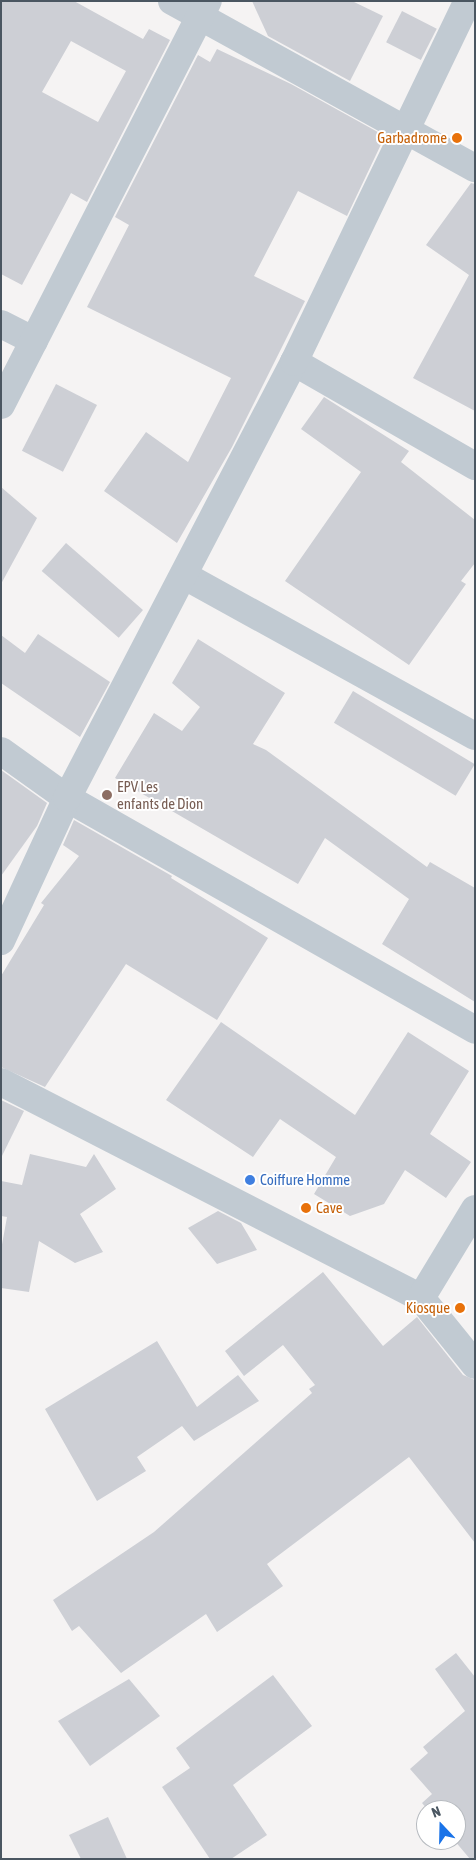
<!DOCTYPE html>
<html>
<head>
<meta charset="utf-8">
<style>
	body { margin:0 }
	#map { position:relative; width:476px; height:1860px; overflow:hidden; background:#f5f3f3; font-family:"Asap Condensed",sans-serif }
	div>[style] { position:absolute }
	.building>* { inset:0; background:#cdcfd5; transform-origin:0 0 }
	.street>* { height:28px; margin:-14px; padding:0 14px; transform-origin:14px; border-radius:14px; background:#c1cad2 }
	.dots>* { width:14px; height:14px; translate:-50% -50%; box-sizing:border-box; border:2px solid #fff; border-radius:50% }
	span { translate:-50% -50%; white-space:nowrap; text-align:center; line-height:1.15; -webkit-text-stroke:4px #fff; paint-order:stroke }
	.food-label { font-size:15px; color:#c56008 }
	.right { translate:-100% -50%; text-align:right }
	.left { translate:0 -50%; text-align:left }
	.education-label { font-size:15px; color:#785e54 }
	.shop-label { font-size:15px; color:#366cbe }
	.frame { position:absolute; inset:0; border:2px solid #4a5661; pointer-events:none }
	.north { position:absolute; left:416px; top:1800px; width:50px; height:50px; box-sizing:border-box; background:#fff; border:1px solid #b7bbc0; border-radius:50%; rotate:339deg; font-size:14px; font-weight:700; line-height:20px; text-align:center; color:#4a5661 }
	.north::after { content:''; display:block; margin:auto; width:18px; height:22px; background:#1a73e8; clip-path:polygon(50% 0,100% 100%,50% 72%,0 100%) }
</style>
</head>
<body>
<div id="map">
	<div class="building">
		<div style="clip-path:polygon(evenodd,1px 1px,74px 1px,143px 39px,149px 29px,170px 40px,87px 202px,71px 193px,22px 285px,1px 274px,1px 1px,71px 41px,126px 71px,98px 122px,42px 92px,71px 41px)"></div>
		<div style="clip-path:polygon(252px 1px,352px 1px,383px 16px,350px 81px,268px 36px)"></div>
		<div style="left:402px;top:11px;width:39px;height:35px;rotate:27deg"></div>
		<div style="clip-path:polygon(217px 49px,291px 84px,385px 136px,347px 216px,298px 191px,254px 276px,305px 301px,232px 447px,177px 543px,104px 491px,146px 432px,188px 462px,231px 378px,87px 307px,129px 225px,115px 217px,198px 55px,210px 62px)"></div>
		<div style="clip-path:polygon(471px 183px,475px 184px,475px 411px,413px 378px,469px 275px,426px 245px)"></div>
		<div style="left:56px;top:384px;width:46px;height:75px;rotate:27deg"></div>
		<div style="clip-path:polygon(324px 397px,409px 451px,401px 462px,475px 520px,475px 563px,461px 581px,466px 584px,409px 665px,285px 581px,361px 472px,301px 429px)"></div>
		<div style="clip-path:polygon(1px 487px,37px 518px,1px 584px)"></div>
		<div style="left:66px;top:543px;width:102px;height:37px;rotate:41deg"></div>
		<div style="clip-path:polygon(38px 634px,110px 682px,80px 737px,1px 683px,1px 635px,25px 653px)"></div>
		<div style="clip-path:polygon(198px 639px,285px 693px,253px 744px,266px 750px,427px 867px,430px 862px,475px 888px,475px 1002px,382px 944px,409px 899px,325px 838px,298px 884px,115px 778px,154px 713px,182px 731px,200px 707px,172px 683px)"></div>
		<div style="left:353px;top:691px;width:142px;height:37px;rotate:31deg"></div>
		<div style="clip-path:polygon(1px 770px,47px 803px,37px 826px,1px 876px)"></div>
		<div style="clip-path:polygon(74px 820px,172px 876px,171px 878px,268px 938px,217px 1020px,126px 964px,45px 1087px,1px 1067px,1px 976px,44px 905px,41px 903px,79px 856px,63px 845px)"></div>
		<div style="clip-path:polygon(221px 1022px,355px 1115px,408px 1032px,469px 1071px,430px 1134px,471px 1162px,446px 1198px,405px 1170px,384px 1204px,350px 1216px,314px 1194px,336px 1157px,280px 1119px,253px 1157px,166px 1100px)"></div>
		<div style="clip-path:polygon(1px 1100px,24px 1111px,1px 1158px)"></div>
		<div style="clip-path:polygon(30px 1154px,86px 1167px,94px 1154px,116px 1189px,80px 1214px,103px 1252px,75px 1263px,39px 1241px,29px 1292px,1px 1288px,1px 1250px,7px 1217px,1px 1216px,1px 1181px,22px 1185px)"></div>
		<div style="clip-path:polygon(218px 1211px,241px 1223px,257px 1250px,217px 1264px,188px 1228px)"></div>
		<div style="clip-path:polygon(323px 1272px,383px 1346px,417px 1317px,463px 1375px,475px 1380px,475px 1543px,409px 1457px,267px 1564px,283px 1586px,217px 1632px,206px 1614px,121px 1673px,79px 1626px,72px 1631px,53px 1600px,154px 1532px,312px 1393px,309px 1389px,315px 1385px,283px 1345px,244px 1376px,225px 1351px)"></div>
		<div style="clip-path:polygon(157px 1341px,197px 1407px,238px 1375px,259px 1401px,194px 1441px,182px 1426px,137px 1457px,146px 1471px,97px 1501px,45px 1409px)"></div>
		<div style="clip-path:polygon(456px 1653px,475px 1677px,475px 1859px,470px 1859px,454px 1840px,456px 1810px,428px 1810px,422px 1803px,432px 1794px,410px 1769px,428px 1753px,423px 1747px,465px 1711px,435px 1669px)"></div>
		<div style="clip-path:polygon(273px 1675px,312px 1726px,233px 1785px,267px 1835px,231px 1859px,210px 1859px,162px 1787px,190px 1768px,176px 1748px)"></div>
		<div style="clip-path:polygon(129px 1679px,160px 1716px,90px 1766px,58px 1721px)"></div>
		<div style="clip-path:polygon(108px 1817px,127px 1859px,81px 1859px,69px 1835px)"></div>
	</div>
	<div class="street">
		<div style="left:172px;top:1px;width:346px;rotate:28.9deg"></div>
		<div style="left:1px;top:324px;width:37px;rotate:27deg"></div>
		<div style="left:294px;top:362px;width:209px;rotate:29.9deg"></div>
		<div style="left:1px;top:405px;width:454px;rotate:-62.9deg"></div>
		<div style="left:185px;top:576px;width:331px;rotate:28.9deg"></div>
		<div style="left:1px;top:751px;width:81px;rotate:35.5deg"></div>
		<div style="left:67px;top:798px;width:469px;rotate:29.6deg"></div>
		<div style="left:1px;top:941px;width:157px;rotate:-65.2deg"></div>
		<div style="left:67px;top:798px;width:492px;rotate:-62.5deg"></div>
		<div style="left:294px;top:362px;width:401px;rotate:-64.3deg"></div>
		<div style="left:1px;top:1082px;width:472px;rotate:27.2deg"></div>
		<div style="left:421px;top:1298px;width:86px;rotate:51.1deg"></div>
		<div style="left:421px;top:1298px;width:104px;rotate:-58.8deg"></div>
	</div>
	<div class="dots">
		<div style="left:457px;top:138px;background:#e8710a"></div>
		<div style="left:107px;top:795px;background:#8d6e63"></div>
		<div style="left:250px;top:1180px;background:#3f7fe0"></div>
		<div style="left:306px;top:1208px;background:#e8710a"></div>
		<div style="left:460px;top:1308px;background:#e8710a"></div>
	</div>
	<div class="food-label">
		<span class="right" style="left:447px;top:138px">Garbadrome</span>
		<span class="left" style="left:316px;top:1208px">Cave</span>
		<span class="right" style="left:450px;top:1308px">Kiosque</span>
	</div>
	<div class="education-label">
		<span class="left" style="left:117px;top:795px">EPV Les<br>enfants de Dion</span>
	</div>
	<div class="shop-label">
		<span class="left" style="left:260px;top:1180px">Coiffure Homme</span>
	</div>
	<div class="frame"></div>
	<div class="north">N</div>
</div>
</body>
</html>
